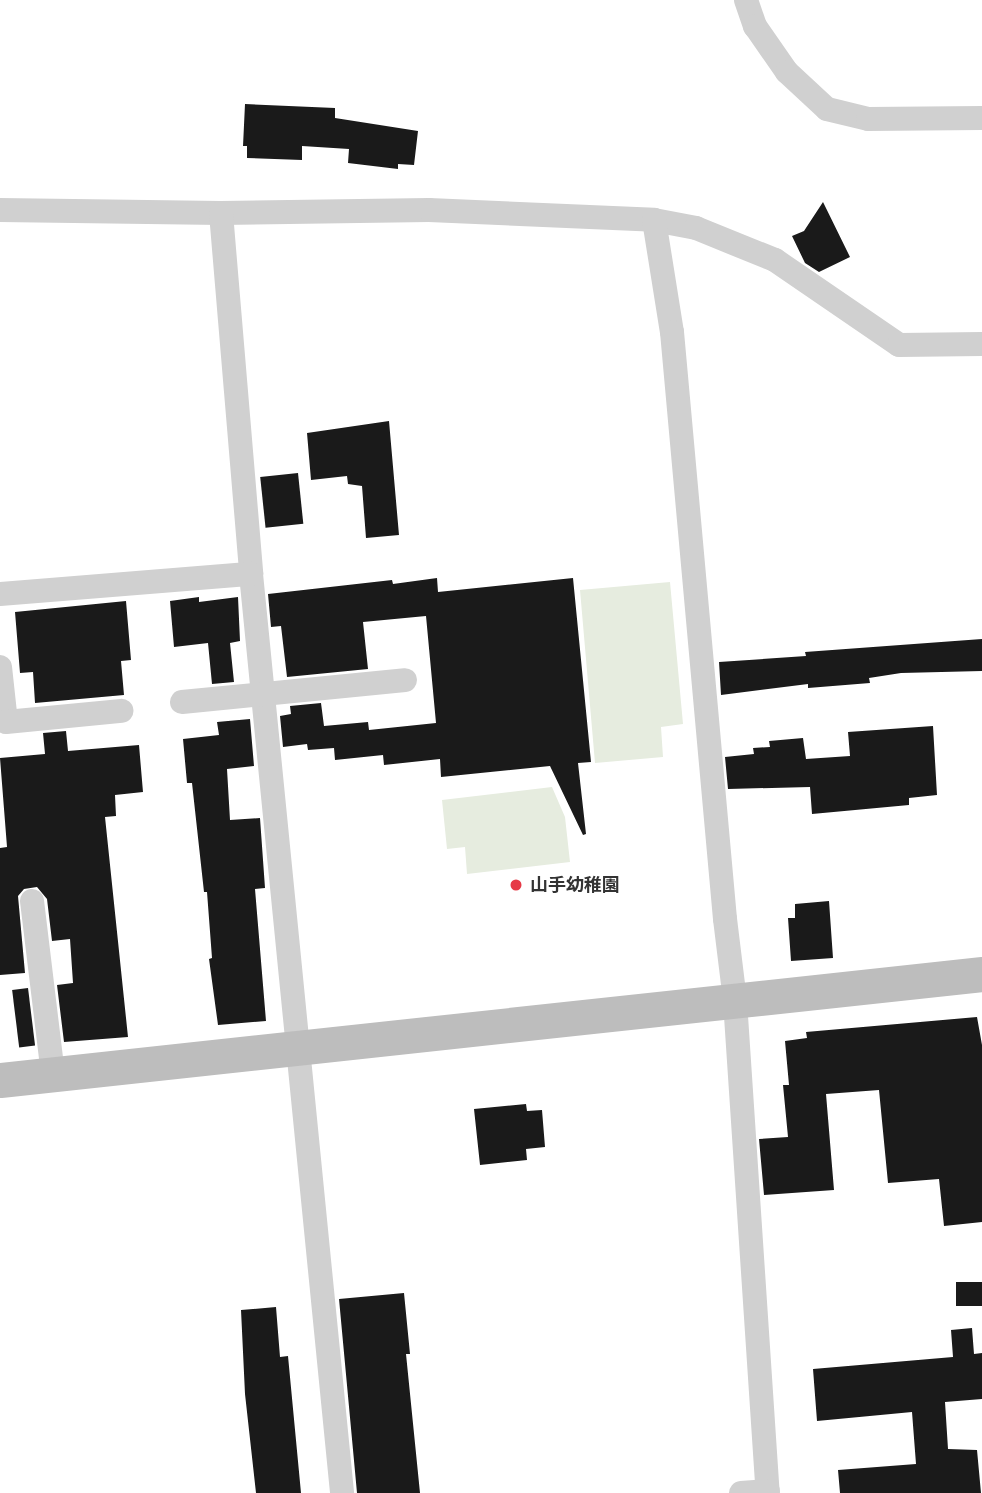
<!DOCTYPE html>
<html>
<head>
<meta charset="utf-8">
<style>
	body { margin:0 }
	#map { position:relative; width:982px; height:1493px; overflow:hidden; background:#fff; font-family:"Roboto Condensed","Noto Sans JP",sans-serif }
	div>[style] { position:absolute }
	.green>* { inset:0; background:#e6ecdf }
	.building>* { inset:0; background:#1a1a1a; transform-origin:0 0 }
	.street>* { height:24px; margin:-12px; padding:0 12px; transform-origin:12px; border-radius:12px; background:#d0d0d0 }
	.secondary>* { height:35px; margin:-17.5px; padding:0 17.5px; transform-origin:17.5px; border-radius:17.5px; background:#bdbdbd }
	.dots>* { width:19px; height:19px; translate:-50% -50%; box-sizing:border-box; border:4px solid #fff; border-radius:50% }
	span { translate:-50% -50%; white-space:nowrap; text-align:center; line-height:1.15; -webkit-text-stroke:7px #fff; paint-order:stroke }
	.poi-label { font-size:18px; color:#333; font-weight:700 }
	.left { translate:0 -50%; text-align:left }
</style>
</head>
<body>
<div id="map">
	<div class="green">
		<div style="clip-path:polygon(670px 582px,683px 724px,661px 727px,663px 757px,595px 763px,580px 590px)"></div>
		<div style="clip-path:polygon(552px 787px,565px 817px,570px 862px,467px 874px,465px 847px,447px 849px,442px 800px)"></div>
	</div>
	<div class="building">
		<div style="clip-path:polygon(245px 104px,335px 108px,335px 118px,418px 131px,414px 165px,398px 164px,398px 169px,348px 163px,349px 149px,302px 146px,302px 160px,247px 158px,247px 146px,243px 146px)"></div>
		<div style="clip-path:polygon(823px 202px,850px 257px,819px 272px,805px 263px,792px 236px,804px 231px)"></div>
		<div style="clip-path:polygon(389px 421px,399px 535px,366px 538px,362px 486px,348px 484px,347px 476px,311px 480px,307px 433px)"></div>
		<div style="left:298px;top:473px;width:51px;height:38px;rotate:84deg"></div>
		<div style="clip-path:polygon(437px 578px,438px 592px,573px 578px,591px 762px,578px 763px,586px 834px,583px 835px,550px 766px,441px 777px,440px 759px,384px 765px,383px 755px,335px 760px,334px 748px,308px 750px,307px 744px,283px 747px,280px 716px,291px 714px,290px 706px,321px 703px,324px 726px,368px 722px,369px 730px,436px 723px,426px 616px,363px 622px,368px 669px,287px 677px,281px 626px,271px 627px,268px 594px,392px 580px,393px 584px)"></div>
		<div style="clip-path:polygon(199px 597px,199px 602px,238px 597px,240px 641px,230px 643px,234px 682px,212px 684px,208px 643px,174px 647px,170px 601px)"></div>
		<div style="clip-path:polygon(126px 601px,131px 660px,121px 661px,124px 695px,35px 703px,33px 672px,20px 673px,15px 612px)"></div>
		<div style="clip-path:polygon(982px 639px,982px 671px,901px 673px,869px 678px,870px 683px,808px 688px,808px 684px,721px 695px,719px 662px,806px 656px,805px 652px)"></div>
		<div style="clip-path:polygon(250px 719px,254px 766px,227px 769px,230px 820px,260px 818px,265px 888px,255px 889px,266px 1021px,218px 1025px,209px 959px,212px 958px,207px 892px,204px 892px,192px 783px,187px 783px,183px 739px,219px 735px,217px 722px)"></div>
		<div style="clip-path:polygon(933px 726px,937px 795px,909px 798px,909px 805px,812px 814px,810px 787px,728px 789px,725px 757px,754px 754px,753px 748px,770px 747px,769px 741px,803px 738px,806px 759px,850px 756px,848px 732px)"></div>
		<div style="clip-path:polygon(66px 731px,68px 751px,139px 745px,143px 792px,115px 795px,116px 816px,105px 817px,128px 1037px,64px 1042px,57px 985px,73px 983px,70px 939px,52px 941px,47px 899px,37px 887px,24px 889px,18px 896px,25px 973px,0 975px,0 848px,7px 847px,0 758px,45px 754px,43px 733px)"></div>
		<div style="clip-path:polygon(829px 901px,833px 958px,791px 961px,788px 918px,795px 918px,795px 904px)"></div>
		<div style="left:28px;top:988px;width:58px;height:16px;rotate:83deg"></div>
		<div style="clip-path:polygon(977px 1017px,982px 1045px,982px 1222px,944px 1226px,939px 1179px,888px 1183px,879px 1090px,826px 1094px,834px 1190px,764px 1195px,759px 1139px,788px 1137px,783px 1085px,789px 1085px,785px 1041px,807px 1038px,806px 1032px)"></div>
		<div style="clip-path:polygon(526px 1104px,527px 1111px,542px 1110px,545px 1147px,526px 1149px,527px 1160px,480px 1165px,474px 1109px)"></div>
		<div style="left:982px;top:1282px;width:24px;height:26px;rotate:90deg"></div>
		<div style="clip-path:polygon(404px 1293px,410px 1354px,406px 1354px,420px 1493px,357px 1493px,339px 1299px)"></div>
		<div style="clip-path:polygon(276px 1307px,280px 1357px,288px 1356px,301px 1493px,256px 1493px,245px 1394px,241px 1310px)"></div>
		<div style="clip-path:polygon(972px 1328px,974px 1354px,982px 1353px,982px 1399px,945px 1402px,948px 1449px,977px 1450px,981px 1493px,840px 1493px,838px 1470px,916px 1464px,912px 1412px,817px 1421px,813px 1369px,953px 1357px,951px 1330px)"></div>
	</div>
	<div class="street">
		<div style="left:746px;top:0;width:28px;rotate:71deg"></div>
		<div style="left:755px;top:26px;width:56px;rotate:55.2deg"></div>
		<div style="left:787px;top:72px;width:54px;rotate:42.8deg"></div>
		<div style="left:827px;top:109px;width:42px;rotate:13.7deg"></div>
		<div style="left:868px;top:119px;width:114px;rotate:-0.5deg"></div>
		<div style="left:0;top:210px;width:221px;rotate:0.8deg"></div>
		<div style="left:221px;top:213px;width:208px;rotate:-0.8deg"></div>
		<div style="left:429px;top:210px;width:225px;rotate:2.5deg"></div>
		<div style="left:654px;top:220px;width:43px;rotate:10.8deg"></div>
		<div style="left:696px;top:228px;width:85px;rotate:22.1deg"></div>
		<div style="left:775px;top:260px;width:150px;rotate:34.4deg"></div>
		<div style="left:899px;top:345px;width:83px;rotate:-0.7deg"></div>
		<div style="left:221px;top:213px;width:362px;rotate:85.2deg"></div>
		<div style="left:251px;top:574px;width:923px;rotate:84.34deg"></div>
		<div style="left:654px;top:220px;width:113px;rotate:80.9deg"></div>
		<div style="left:672px;top:332px;width:589px;rotate:84.84deg"></div>
		<div style="left:725px;top:919px;width:83px;rotate:83deg"></div>
		<div style="left:735px;top:1001px;width:493px;rotate:86.2deg"></div>
		<div style="left:0;top:594px;width:252px;rotate:-4.6deg"></div>
		<div style="left:0;top:667px;width:55px;rotate:83.8deg"></div>
		<div style="left:6px;top:722px;width:116px;rotate:-5.5deg"></div>
		<div style="left:182px;top:702px;width:224px;rotate:-5.6deg"></div>
		<div style="left:32px;top:901px;width:175px;rotate:83.1deg"></div>
		<div style="left:741px;top:1493px;width:27px;rotate:-4deg"></div>
	</div>
	<div class="secondary">
		<div style="left:0;top:1080px;width:988px;rotate:-6.16deg"></div>
	</div>
	<div class="dots">
		<div style="left:516px;top:885px;background:#e63946"></div>
	</div>
	<div class="poi-label">
		<span class="left" style="left:530px;top:885px">山手幼稚園</span>
	</div>
</div>
</body>
</html>
